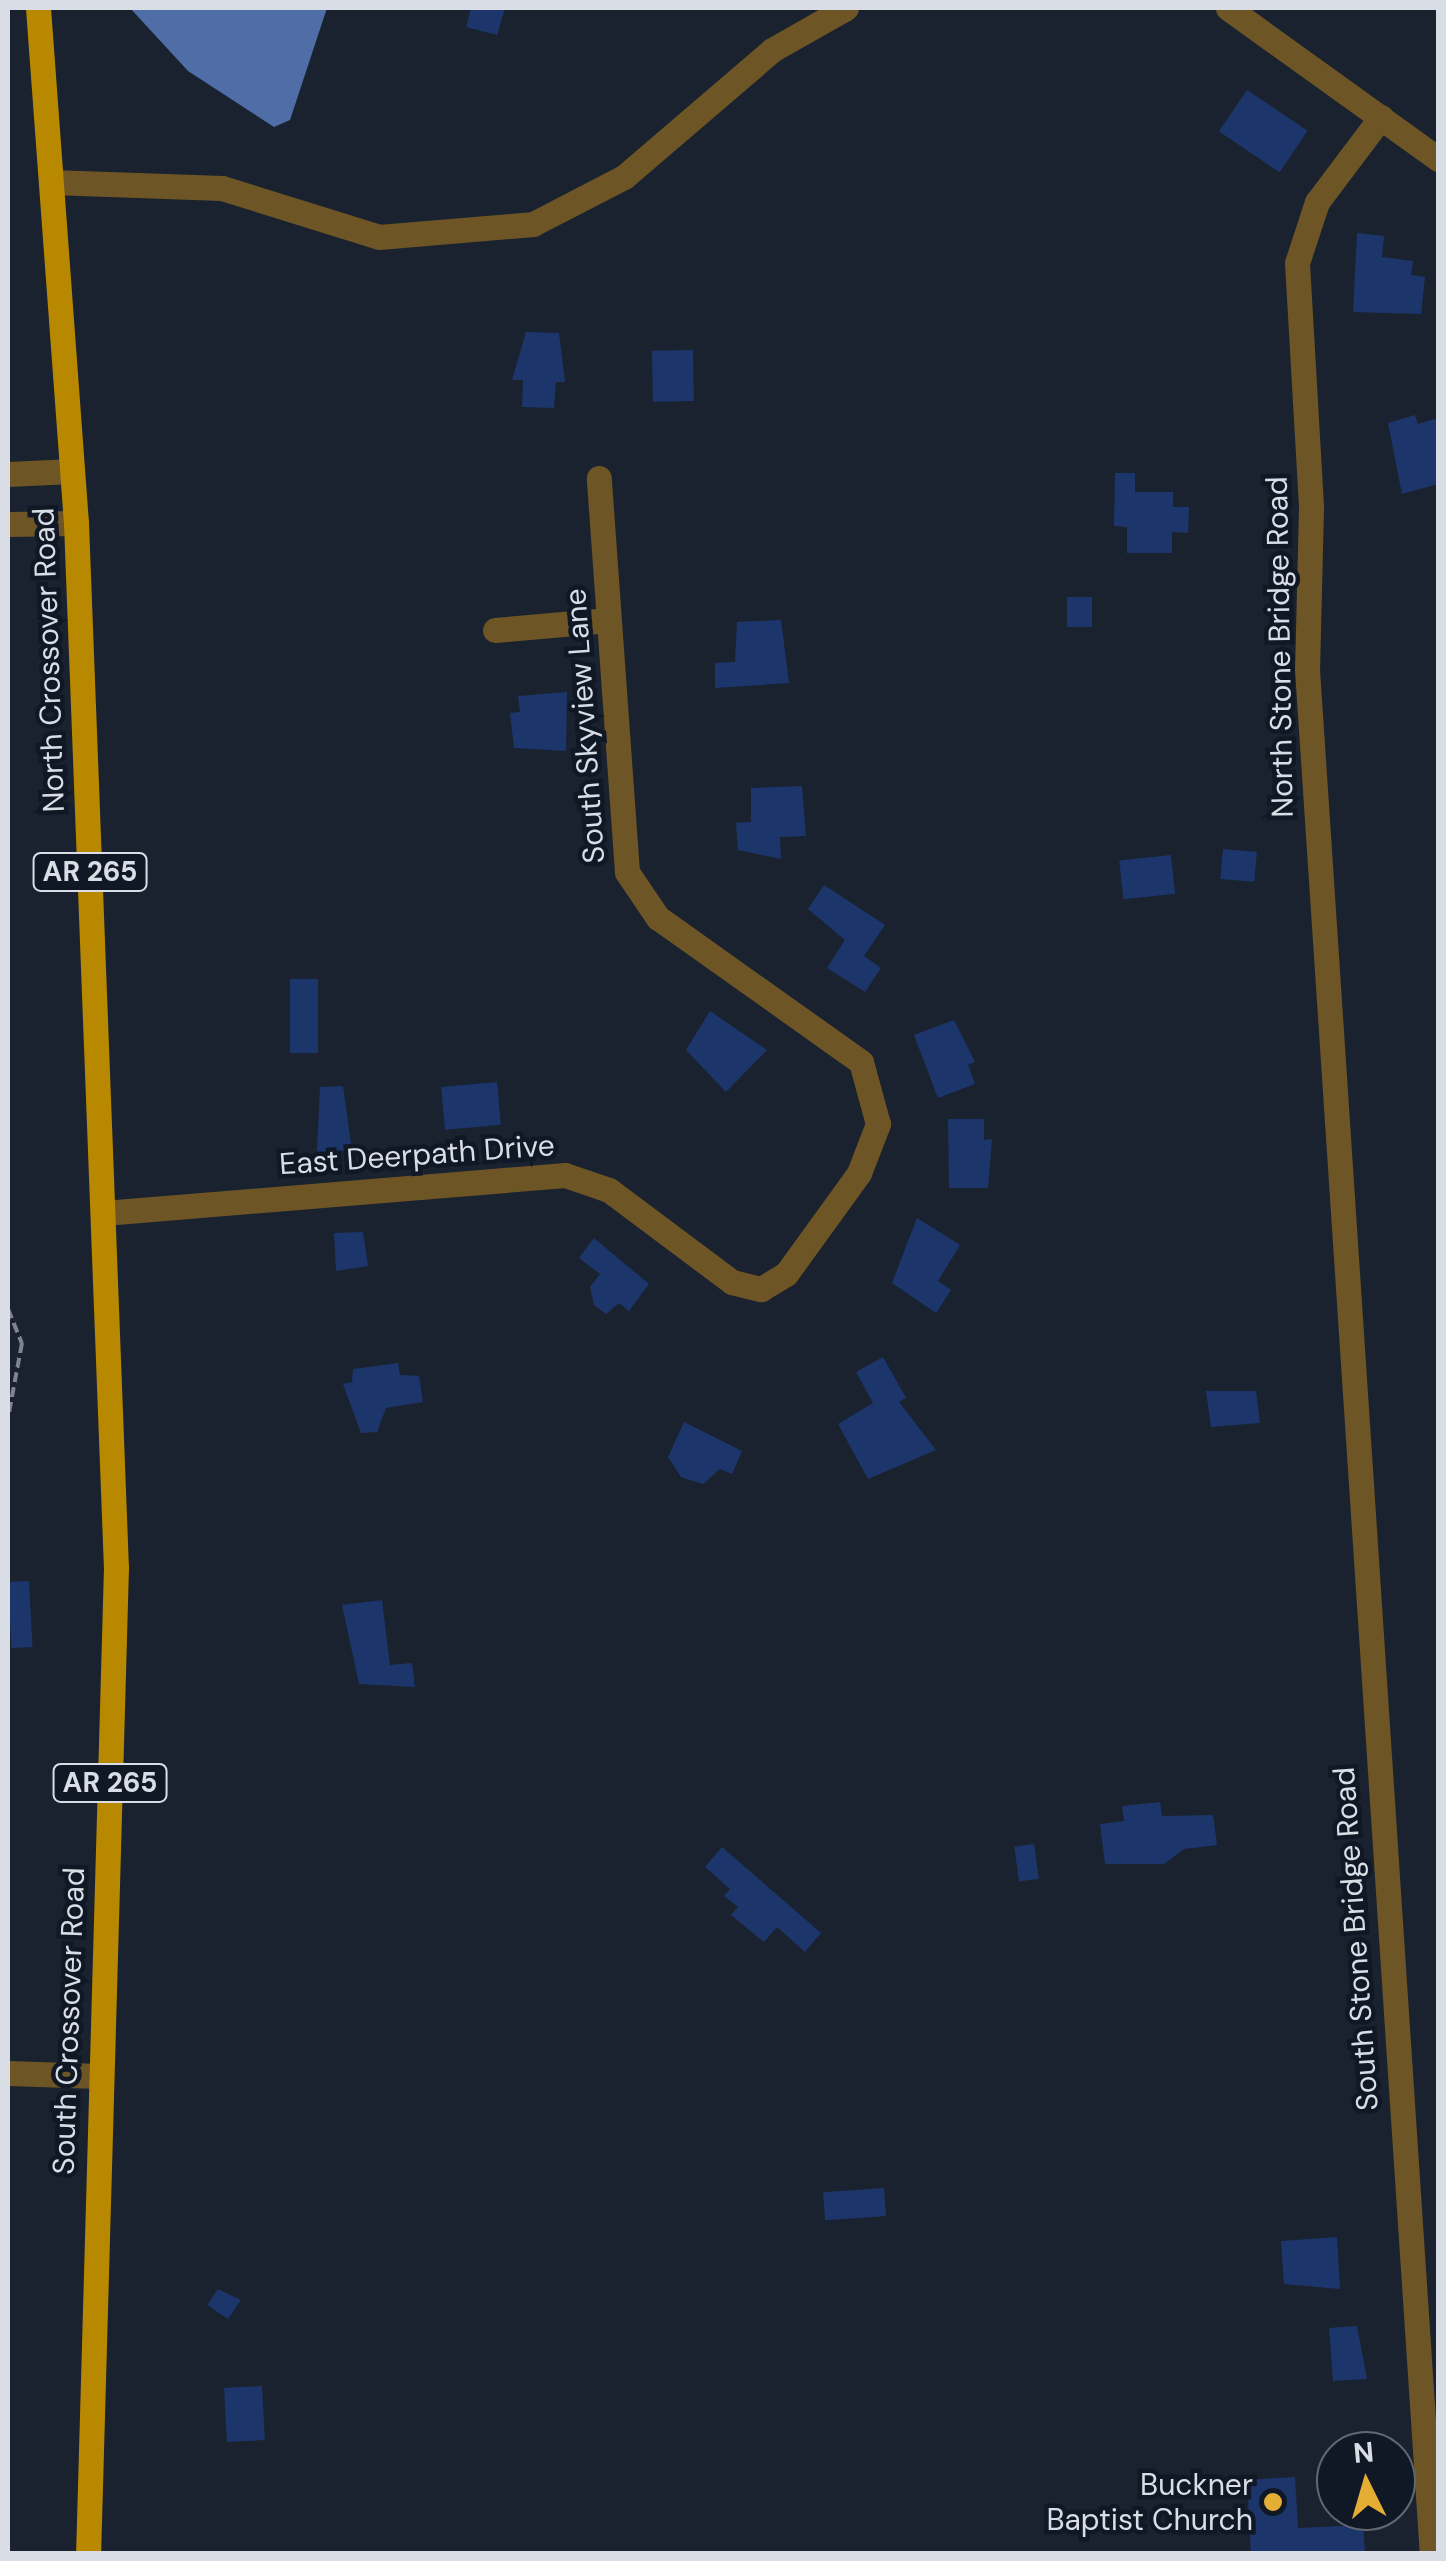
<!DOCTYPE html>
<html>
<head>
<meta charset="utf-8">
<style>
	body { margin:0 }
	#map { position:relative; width:1446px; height:2561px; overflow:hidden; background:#1a222f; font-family:"DM Sans",sans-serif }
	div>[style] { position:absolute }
	.water>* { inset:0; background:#4f6ea8 }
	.building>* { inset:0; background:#1c366c; transform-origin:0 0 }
	.path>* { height:4px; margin-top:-2px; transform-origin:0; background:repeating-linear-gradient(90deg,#7e8590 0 10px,transparent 0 15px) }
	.minor>* { height:25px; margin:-12.5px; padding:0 12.5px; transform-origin:12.5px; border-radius:12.5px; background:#6d5526 }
	.major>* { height:25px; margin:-12.5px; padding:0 12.5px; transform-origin:12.5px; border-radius:12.5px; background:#b88801 }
	.dots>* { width:28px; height:28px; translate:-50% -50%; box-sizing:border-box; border:5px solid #111825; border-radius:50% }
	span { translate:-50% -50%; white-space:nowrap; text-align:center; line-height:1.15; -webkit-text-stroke:9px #111825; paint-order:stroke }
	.shield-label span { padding:2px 8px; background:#111825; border:2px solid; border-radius:8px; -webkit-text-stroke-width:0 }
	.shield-label { font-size:28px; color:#d8dde6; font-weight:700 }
	.street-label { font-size:30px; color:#d8dde6 }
	.poi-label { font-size:30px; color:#d8dde6 }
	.right { translate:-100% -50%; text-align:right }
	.frame { position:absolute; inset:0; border:10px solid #d8dde6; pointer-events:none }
	.north { position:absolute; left:1316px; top:2431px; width:100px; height:100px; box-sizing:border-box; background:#111825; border:2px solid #616772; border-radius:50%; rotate:355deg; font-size:28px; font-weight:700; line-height:40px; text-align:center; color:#d8dde6 }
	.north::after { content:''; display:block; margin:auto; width:35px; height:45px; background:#e4ae35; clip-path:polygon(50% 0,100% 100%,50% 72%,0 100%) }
</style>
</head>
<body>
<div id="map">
	<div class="water">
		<div style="clip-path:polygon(130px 8px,327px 8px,290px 120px,274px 127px,188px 71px)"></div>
	</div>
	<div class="building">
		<div style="clip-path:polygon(471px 8px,505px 8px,497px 35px,466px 27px)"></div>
		<div style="left:1247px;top:90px;width:73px;height:50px;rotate:34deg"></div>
		<div style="clip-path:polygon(1357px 233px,1384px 236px,1382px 257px,1413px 261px,1411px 275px,1425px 277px,1421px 314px,1353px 312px)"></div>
		<div style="clip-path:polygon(526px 332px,559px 333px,565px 382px,556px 382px,554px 408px,522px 407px,523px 380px,512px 380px)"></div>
		<div style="left:693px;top:350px;width:51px;height:41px;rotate:89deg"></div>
		<div style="clip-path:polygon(1415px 415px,1418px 424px,1438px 418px,1438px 484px,1402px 494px,1388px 423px)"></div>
		<div style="clip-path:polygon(1115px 473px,1135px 473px,1135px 492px,1173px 492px,1173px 507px,1189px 507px,1188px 533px,1172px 532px,1172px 553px,1127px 553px,1127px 527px,1114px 526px)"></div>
		<div style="left:1067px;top:597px;width:25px;height:30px"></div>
		<div style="clip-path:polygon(781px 620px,789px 683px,715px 688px,715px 663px,735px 662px,737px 622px)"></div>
		<div style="clip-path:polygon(567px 692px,566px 751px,514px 748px,510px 713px,520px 712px,518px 696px)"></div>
		<div style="clip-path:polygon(802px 786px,806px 836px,780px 837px,781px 859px,738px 850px,736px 823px,751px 822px,751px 788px)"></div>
		<div style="left:1223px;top:849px;width:34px;height:30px;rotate:5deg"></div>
		<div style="left:1171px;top:855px;width:39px;height:52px;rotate:84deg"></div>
		<div style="clip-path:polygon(824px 885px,885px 925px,864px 956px,881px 968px,865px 992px,827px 968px,845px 940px,808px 909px)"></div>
		<div style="left:290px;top:979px;width:28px;height:74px"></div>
		<div style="clip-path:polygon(710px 1011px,767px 1050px,726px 1092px,686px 1050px)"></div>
		<div style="clip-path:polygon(954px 1020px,975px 1062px,968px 1065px,975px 1084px,938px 1098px,914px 1035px)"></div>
		<div style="left:497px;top:1082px;width:43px;height:56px;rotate:85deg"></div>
		<div style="clip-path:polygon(343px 1086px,352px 1151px,317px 1152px,320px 1087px)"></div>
		<div style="clip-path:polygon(948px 1119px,984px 1119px,984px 1140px,992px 1139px,988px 1188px,949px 1188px)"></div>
		<div style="clip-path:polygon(917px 1218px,960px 1245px,938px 1281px,951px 1290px,936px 1313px,892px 1283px)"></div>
		<div style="clip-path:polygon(363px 1232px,368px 1266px,336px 1271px,334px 1233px)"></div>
		<div style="clip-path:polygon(594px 1238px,649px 1284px,629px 1311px,619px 1303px,606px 1314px,594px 1305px,590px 1287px,600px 1274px,579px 1258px)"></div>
		<div style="clip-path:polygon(883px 1357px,906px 1398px,899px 1402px,936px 1450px,868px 1479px,838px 1424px,873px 1403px,856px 1372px)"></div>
		<div style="clip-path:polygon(398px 1363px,400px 1375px,419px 1376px,423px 1402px,386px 1408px,377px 1432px,361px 1433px,343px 1384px,352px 1382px,353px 1369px)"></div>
		<div style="clip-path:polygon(1206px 1391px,1256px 1391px,1260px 1423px,1211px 1427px)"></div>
		<div style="clip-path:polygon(684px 1422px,742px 1451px,732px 1474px,720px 1469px,703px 1484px,681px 1477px,668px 1457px)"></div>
		<div style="left:29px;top:1581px;width:66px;height:21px;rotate:87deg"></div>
		<div style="clip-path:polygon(382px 1600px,390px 1665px,412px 1663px,415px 1687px,359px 1684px,342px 1605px)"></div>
		<div style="clip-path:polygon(1160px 1802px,1162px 1816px,1213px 1815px,1217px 1845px,1184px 1849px,1164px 1864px,1105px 1864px,1100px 1824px,1124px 1821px,1122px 1806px)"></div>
		<div style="left:1034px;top:1844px;width:35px;height:20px;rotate:82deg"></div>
		<div style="clip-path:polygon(722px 1847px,821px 1933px,805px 1952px,777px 1927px,764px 1942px,731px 1915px,738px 1907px,724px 1896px,730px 1889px,705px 1867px)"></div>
		<div style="left:884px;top:2188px;width:28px;height:61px;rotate:86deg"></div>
		<div style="clip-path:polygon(1337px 2237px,1340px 2289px,1284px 2284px,1281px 2241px)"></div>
		<div style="clip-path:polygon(218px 2289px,241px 2300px,228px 2319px,207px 2305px)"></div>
		<div style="clip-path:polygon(1357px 2326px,1367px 2379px,1333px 2381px,1329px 2328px)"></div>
		<div style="left:262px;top:2386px;width:54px;height:38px;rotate:87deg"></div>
		<div style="clip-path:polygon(1295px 2477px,1298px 2528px,1363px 2525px,1365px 2554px,1251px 2554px,1247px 2480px)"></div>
	</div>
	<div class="path">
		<div style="left:8px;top:1309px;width:37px;rotate:68deg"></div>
		<div style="left:22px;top:1343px;width:76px;rotate:100.6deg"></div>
	</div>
	<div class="minor">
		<div style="left:1228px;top:8px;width:259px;rotate:35.7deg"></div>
		<div style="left:1381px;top:117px;width:106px;rotate:127deg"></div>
		<div style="left:1317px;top:202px;width:64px;rotate:108.2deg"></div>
		<div style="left:1297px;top:263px;width:245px;rotate:86.7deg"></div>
		<div style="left:1311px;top:508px;width:161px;rotate:91.4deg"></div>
		<div style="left:1307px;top:669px;width:1889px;rotate:86.21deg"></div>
		<div style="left:51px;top:182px;width:171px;rotate:2deg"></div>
		<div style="left:222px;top:188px;width:164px;rotate:17.3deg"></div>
		<div style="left:379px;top:237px;width:155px;rotate:-4.8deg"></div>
		<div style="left:533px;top:224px;width:102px;rotate:-27.3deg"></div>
		<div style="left:624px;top:177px;width:195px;rotate:-40.6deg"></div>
		<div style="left:772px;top:50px;width:85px;rotate:-29.6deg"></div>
		<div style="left:8px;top:474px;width:64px;rotate:-2.7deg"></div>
		<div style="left:8px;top:524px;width:68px;rotate:-0.8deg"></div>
		<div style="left:495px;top:630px;width:114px;rotate:-5deg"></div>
		<div style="left:104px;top:1213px;width:463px;rotate:-4.7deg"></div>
		<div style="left:565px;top:1175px;width:46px;rotate:18.8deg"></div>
		<div style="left:609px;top:1190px;width:154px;rotate:36.8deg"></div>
		<div style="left:732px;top:1282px;width:30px;rotate:14deg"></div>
		<div style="left:761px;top:1289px;width:29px;rotate:-31deg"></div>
		<div style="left:786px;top:1274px;width:125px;rotate:-54.1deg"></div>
		<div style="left:859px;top:1173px;width:53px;rotate:-68.8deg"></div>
		<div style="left:878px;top:1124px;width:64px;rotate:-105.3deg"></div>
		<div style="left:861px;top:1062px;width:249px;rotate:-144.6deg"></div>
		<div style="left:658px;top:918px;width:55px;rotate:-124deg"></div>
		<div style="left:627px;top:872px;width:395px;rotate:-94.1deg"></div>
		<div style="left:8px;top:2073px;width:91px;rotate:1.9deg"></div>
	</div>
	<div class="major">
		<div style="left:38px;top:8px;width:516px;rotate:85.78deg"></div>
		<div style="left:76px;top:523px;width:1045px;rotate:87.81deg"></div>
		<div style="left:116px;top:1567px;width:987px;rotate:91.62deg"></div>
	</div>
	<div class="dots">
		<div style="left:1273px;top:2502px;background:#e4ae35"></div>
	</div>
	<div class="shield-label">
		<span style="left:90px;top:872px">AR 265</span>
		<span style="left:110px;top:1783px">AR 265</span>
	</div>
	<div class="street-label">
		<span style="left:1280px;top:647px;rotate:-91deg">North Stone Bridge Road</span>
		<span style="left:49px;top:660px;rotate:-92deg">North Crossover Road</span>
		<span style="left:585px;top:726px;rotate:-94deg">South Skyview Lane</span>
		<span style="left:417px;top:1155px;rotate:-4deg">East Deerpath Drive</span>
		<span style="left:1356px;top:1939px;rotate:-94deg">South Stone Bridge Road</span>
		<span style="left:69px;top:2021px;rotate:-88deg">South Crossover Road</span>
	</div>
	<div class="poi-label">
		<span class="right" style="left:1253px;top:2502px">Buckner<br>Baptist Church</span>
	</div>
	<div class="frame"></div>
	<div class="north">N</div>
</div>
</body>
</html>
